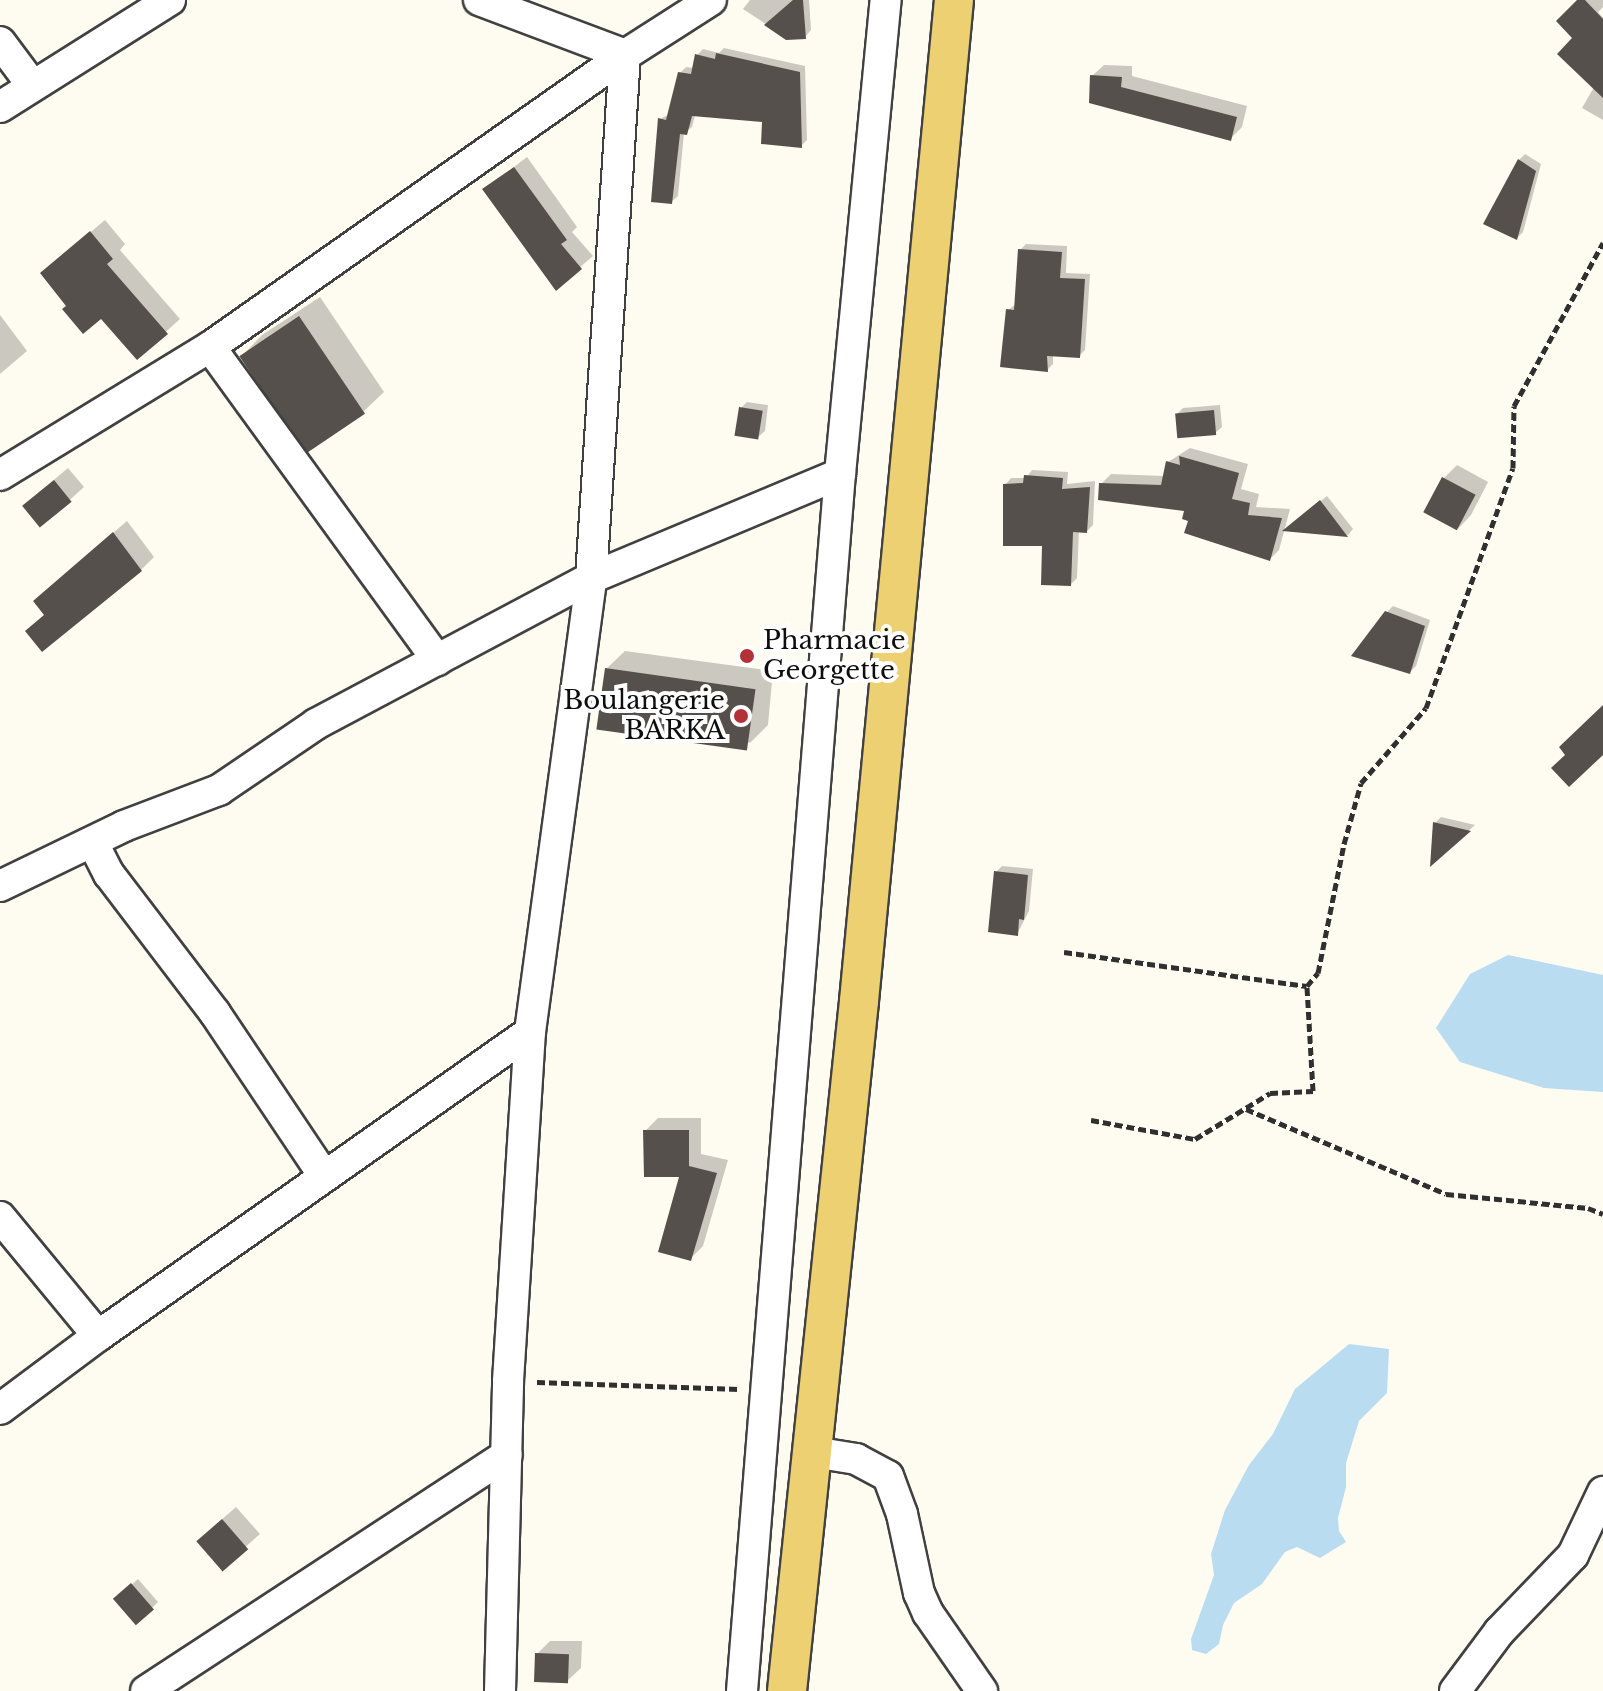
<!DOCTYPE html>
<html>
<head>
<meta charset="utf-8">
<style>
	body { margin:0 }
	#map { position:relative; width:1603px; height:1691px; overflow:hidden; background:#fefbf1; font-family:"Libre Baskerville",serif }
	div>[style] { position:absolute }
	.water>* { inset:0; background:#badcf1 }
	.shadow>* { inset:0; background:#0003 }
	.building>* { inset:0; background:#56504c; transform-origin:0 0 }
	.path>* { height:5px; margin-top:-2.5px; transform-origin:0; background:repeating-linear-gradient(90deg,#303030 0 8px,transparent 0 12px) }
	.roads { filter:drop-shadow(2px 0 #414141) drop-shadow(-2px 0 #414141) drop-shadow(0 2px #414141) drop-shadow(0 -2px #414141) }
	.minor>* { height:30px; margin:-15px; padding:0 15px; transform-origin:15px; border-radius:15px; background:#fff }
	.major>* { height:38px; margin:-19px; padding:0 19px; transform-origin:19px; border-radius:19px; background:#edd072 }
	.dots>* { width:22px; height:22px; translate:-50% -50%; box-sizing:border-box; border:4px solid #fff; border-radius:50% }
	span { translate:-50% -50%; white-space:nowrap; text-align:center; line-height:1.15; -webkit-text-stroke:8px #fff; paint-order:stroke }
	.poi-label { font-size:26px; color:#0e0e0e }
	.left { translate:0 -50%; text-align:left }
	.right { translate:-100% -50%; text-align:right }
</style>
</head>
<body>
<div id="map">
	<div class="water">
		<div style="clip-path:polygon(1508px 955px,1603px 975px,1603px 1092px,1544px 1088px,1460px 1062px,1436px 1028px,1470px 974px)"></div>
		<div style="clip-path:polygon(1349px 1344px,1389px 1349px,1387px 1393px,1359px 1421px,1346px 1463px,1346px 1487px,1338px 1518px,1339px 1531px,1346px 1542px,1320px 1558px,1297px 1547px,1285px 1552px,1262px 1584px,1234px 1603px,1223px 1625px,1219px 1644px,1206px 1654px,1192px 1650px,1191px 1639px,1214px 1575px,1211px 1554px,1225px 1510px,1249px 1465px,1273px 1434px,1295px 1389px)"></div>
	</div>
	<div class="shadow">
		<div style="clip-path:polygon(750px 0,809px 0,811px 30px,805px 37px,787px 38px,743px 9px)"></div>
		<div style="clip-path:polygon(1580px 0,1603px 0,1603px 7px,1598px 12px,1603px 18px,1603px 120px,1582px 108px,1594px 87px,1575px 38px)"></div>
		<div style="clip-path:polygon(724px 48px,805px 66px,807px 140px,801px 146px,764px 120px,695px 115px,692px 127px,684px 133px,678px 196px,671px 202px,660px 119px,670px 114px,680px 73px,686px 67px,694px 68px,697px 55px,703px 49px,719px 53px)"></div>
		<div style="clip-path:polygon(1104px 65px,1132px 66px,1132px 76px,1247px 106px,1242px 127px,1230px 139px,1092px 76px)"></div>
		<div style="clip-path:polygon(1525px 154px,1541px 164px,1523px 232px,1517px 238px,1519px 160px)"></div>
		<div style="clip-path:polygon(527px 157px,577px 227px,572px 232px,593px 256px,556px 288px,485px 189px)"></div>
		<div style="clip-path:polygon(105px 220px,125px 244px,120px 250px,180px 319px,137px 358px,101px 316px,68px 306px,42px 273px)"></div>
		<div style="clip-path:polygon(1026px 244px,1067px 246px,1066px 273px,1090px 274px,1085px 350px,1079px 356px,1053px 354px,1053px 364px,1047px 370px,1008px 310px,1016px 304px,1020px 250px)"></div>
		<div style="clip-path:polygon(320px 297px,384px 392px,363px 412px,242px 356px,262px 335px)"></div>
		<div style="clip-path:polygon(0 315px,27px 351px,0 374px)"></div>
		<div style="clip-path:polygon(747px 402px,768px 405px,765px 431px,758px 437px,741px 408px)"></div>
		<div style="clip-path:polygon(1220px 405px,1222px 427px,1215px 433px,1177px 414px,1183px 408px)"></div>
		<div style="clip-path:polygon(1190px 448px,1248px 464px,1241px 489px,1259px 494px,1256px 507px,1290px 509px,1279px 550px,1270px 559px,1190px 519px,1187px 510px,1101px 484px,1111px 474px,1165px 476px,1168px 462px)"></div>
		<div style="clip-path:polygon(1457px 465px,1488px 482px,1471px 515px,1458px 529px,1444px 478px)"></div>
		<div style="clip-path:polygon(68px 468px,84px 487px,41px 526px,38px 493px)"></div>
		<div style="clip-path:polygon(1032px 470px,1068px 472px,1067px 484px,1095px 481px,1093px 525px,1087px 531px,1079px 530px,1077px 578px,1071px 584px,1005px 485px,1011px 478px,1026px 478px)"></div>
		<div style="clip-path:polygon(1327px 496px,1353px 529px,1348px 535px,1286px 529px)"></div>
		<div style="clip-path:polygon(127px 521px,154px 557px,141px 570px,46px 614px,48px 589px)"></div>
		<div style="clip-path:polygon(1393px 606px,1430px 620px,1416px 666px,1410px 672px,1387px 612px)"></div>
		<div style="clip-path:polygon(625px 651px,773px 671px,768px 725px,750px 743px,606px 669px)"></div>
		<div style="clip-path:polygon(1441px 817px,1475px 825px,1432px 863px,1435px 823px)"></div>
		<div style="clip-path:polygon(1002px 866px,1033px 869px,1029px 911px,1017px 934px,996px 872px)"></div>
		<div style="clip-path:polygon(658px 1118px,701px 1118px,701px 1154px,728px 1160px,703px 1246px,690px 1259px,682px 1175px,645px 1131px)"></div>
		<div style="clip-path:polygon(236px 1507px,260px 1534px,222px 1568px,212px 1528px)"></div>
		<div style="clip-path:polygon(138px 1579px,158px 1602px,152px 1608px,122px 1593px)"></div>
		<div style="clip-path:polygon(550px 1641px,582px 1641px,581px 1668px,567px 1681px,537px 1654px)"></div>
	</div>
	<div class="building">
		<div style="clip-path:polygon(793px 0,803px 0,806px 39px,786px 40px,764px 25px)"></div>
		<div style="clip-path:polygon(1577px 0,1585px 0,1603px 19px,1603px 98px,1557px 54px,1572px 38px,1556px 21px)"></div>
		<div style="clip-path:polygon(716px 53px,800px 72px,802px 148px,761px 144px,762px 122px,692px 116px,687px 135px,680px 134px,672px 204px,651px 202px,658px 118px,666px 120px,678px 72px,691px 74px,695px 54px,715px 59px)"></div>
		<div style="clip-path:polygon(1090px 75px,1122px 77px,1121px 87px,1237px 117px,1231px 141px,1089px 103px)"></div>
		<div style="clip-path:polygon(1518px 159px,1536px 171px,1517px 240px,1483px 224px)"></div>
		<div style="clip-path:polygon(514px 167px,567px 240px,561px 244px,582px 269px,556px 291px,482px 189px)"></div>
		<div style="clip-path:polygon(90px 231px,113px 259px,107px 264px,168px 334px,137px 360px,101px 319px,83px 334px,62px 309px,66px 306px,40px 273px)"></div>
		<div style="clip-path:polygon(1018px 249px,1062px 252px,1060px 278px,1085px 279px,1080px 358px,1047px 356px,1048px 372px,1000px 367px,1006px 309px,1014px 310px)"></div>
		<div style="left:299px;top:316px;width:118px;height:72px;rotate:56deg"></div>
		<div style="left:739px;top:407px;width:24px;height:29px;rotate:9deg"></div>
		<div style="left:1214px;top:410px;width:25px;height:39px;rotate:85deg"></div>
		<div style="clip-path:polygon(1179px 456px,1239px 473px,1232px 499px,1250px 503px,1248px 515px,1282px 518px,1270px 561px,1184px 533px,1188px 521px,1182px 519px,1184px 511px,1098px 500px,1099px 483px,1161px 485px,1166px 461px,1180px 465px)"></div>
		<div style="clip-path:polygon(1024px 475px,1063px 478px,1062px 489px,1090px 487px,1087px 533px,1073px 532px,1071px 586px,1041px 585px,1042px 546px,1003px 546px,1003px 484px,1023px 483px)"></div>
		<div style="left:1442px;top:477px;width:38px;height:40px;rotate:28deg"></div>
		<div style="left:54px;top:480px;width:28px;height:41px;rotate:51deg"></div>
		<div style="clip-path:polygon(1320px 500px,1348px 537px,1282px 531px)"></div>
		<div style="clip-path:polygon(113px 532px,142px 571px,42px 652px,25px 631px,44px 615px,33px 601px)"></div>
		<div style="clip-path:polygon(1385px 611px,1425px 626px,1410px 674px,1351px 656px)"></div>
		<div style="left:605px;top:668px;width:152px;height:62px;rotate:8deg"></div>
		<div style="clip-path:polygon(1603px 705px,1603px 755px,1569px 787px,1551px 768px,1565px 755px,1559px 747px)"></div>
		<div style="clip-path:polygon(1433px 822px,1471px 831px,1430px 867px)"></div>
		<div style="clip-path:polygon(994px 871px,1028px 875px,1024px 920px,1019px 919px,1018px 936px,988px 932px)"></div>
		<div style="clip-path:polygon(643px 1130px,689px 1130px,689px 1166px,717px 1173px,691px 1261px,658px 1252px,679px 1177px,644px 1177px)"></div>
		<div style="left:222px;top:1519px;width:40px;height:34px;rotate:49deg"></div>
		<div style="left:131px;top:1583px;width:35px;height:24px;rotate:49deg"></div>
		<div style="left:535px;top:1653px;width:34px;height:29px;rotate:2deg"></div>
	</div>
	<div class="path">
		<div style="left:1064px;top:952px;width:245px;rotate:8deg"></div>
		<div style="left:1307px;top:986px;width:17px;rotate:-50deg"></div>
		<div style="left:1318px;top:973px;width:132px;rotate:-78.6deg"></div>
		<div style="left:1344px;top:844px;width:63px;rotate:-74.4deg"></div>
		<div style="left:1361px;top:783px;width:99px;rotate:-49.1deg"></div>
		<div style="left:1426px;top:708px;width:255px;rotate:-70.1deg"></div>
		<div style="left:1513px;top:468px;width:62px;rotate:-89.1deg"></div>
		<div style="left:1514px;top:406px;width:186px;rotate:-61.4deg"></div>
		<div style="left:1246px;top:1109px;width:217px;rotate:23deg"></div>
		<div style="left:1446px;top:1194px;width:143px;rotate:5.6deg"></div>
		<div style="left:1588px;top:1208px;width:16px;rotate:22deg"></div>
		<div style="left:1091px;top:1120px;width:106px;rotate:10.4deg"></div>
		<div style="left:1195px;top:1139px;width:88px;rotate:-31.5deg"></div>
		<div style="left:1270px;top:1093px;width:43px;rotate:-2.7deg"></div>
		<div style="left:1313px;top:1091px;width:105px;rotate:-93.3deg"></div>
		<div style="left:537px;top:1382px;width:202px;rotate:2deg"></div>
	</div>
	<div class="roads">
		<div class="minor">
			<div style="left:479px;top:0;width:156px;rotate:20.6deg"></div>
			<div style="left:0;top:42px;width:54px;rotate:53.3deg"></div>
			<div style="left:0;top:107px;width:201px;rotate:-32.2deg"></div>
			<div style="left:210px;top:347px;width:387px;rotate:54deg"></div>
			<div style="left:0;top:475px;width:246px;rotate:-31.4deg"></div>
			<div style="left:210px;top:347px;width:507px;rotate:-35.13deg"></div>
			<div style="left:625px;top:55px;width:102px;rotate:-32.6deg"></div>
			<div style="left:93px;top:843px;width:35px;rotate:63deg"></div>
			<div style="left:109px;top:874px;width:175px;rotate:52.7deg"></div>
			<div style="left:215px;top:1013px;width:196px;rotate:56.2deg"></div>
			<div style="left:0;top:886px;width:138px;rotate:-25.8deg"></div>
			<div style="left:124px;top:826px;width:102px;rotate:-20.8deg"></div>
			<div style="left:219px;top:790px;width:117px;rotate:-34.2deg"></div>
			<div style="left:316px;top:724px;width:311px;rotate:-28deg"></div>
			<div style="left:591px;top:578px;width:270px;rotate:-22.7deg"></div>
			<div style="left:0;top:1217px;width:154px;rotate:50.5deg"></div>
			<div style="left:0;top:1409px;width:122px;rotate:-36.7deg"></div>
			<div style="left:98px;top:1336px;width:528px;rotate:-35.13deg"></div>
			<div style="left:813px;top:1452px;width:44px;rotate:9.2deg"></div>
			<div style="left:856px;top:1459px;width:36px;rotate:28deg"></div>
			<div style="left:888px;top:1476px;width:40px;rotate:69.8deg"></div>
			<div style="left:902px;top:1514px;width:81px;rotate:77.9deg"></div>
			<div style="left:919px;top:1593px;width:22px;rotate:66deg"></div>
			<div style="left:928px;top:1613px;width:95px;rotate:55.3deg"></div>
			<div style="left:146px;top:1691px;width:431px;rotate:-33.2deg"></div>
			<div style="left:500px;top:1691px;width:310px;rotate:-88.5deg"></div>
			<div style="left:508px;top:1381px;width:350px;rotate:-86.4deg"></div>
			<div style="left:530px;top:1032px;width:458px;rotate:-82.3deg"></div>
			<div style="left:591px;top:578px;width:524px;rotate:-86.28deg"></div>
			<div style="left:742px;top:1691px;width:1221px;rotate:-85.4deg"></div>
			<div style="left:840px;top:474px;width:476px;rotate:-84.5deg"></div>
			<div style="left:1455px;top:1691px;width:74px;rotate:-53.3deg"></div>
			<div style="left:1499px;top:1632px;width:107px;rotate:-46.1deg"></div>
			<div style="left:1573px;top:1555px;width:70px;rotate:-64.5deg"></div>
		</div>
		<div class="major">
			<div style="left:787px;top:1691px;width:694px;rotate:-84.04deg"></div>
			<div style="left:859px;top:1001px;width:1005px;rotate:-84.58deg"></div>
		</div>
	</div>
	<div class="dots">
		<div style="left:747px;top:656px;background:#b33237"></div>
		<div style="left:741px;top:716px;background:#b33237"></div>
	</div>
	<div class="poi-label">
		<span class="left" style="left:763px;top:656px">Pharmacie<br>Georgette</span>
		<span class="right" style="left:725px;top:716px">Boulangerie<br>BARKA</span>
	</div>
</div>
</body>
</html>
